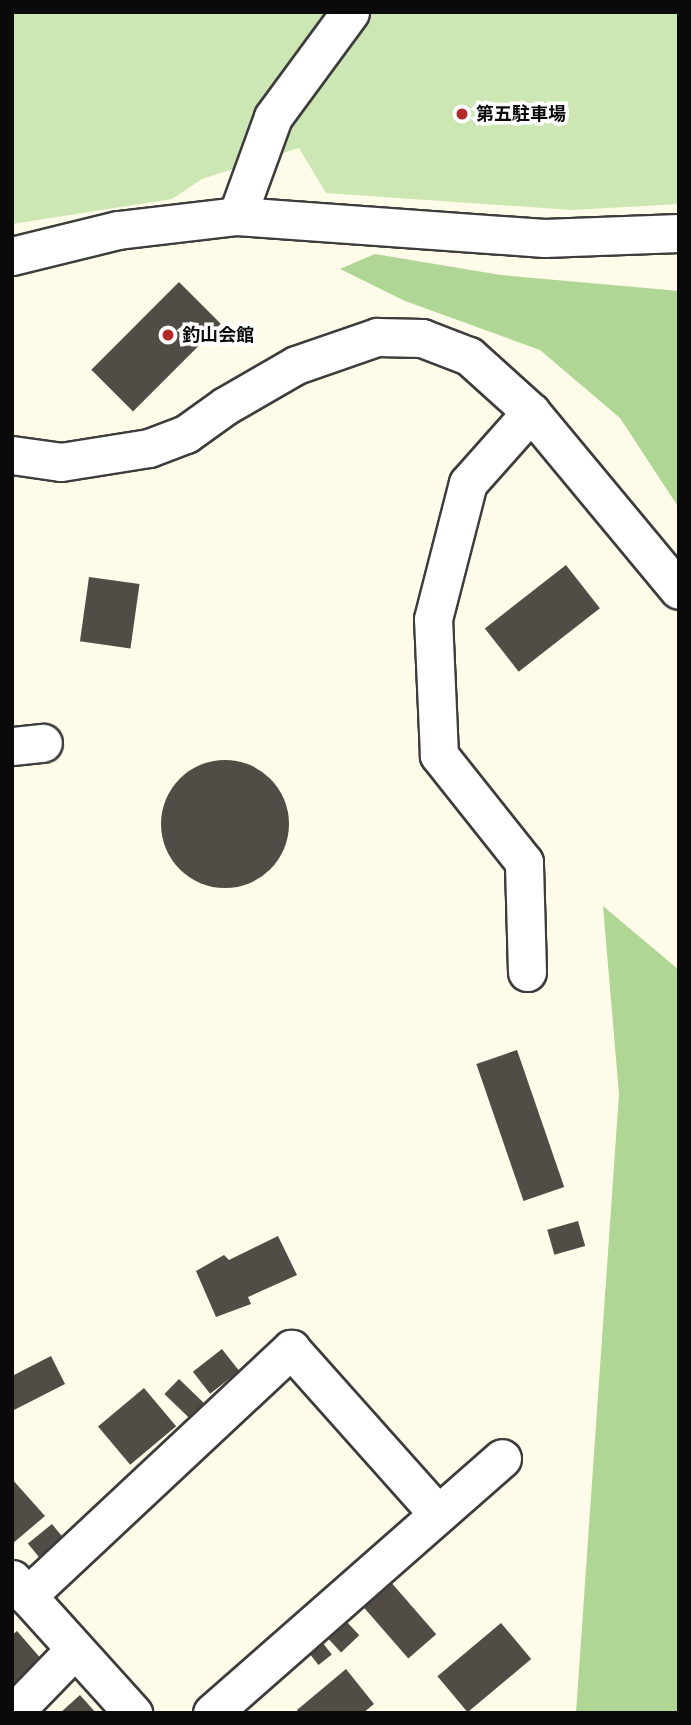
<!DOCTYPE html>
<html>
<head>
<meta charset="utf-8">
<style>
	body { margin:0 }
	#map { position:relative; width:691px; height:1725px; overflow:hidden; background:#fefbe8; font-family:"Crimson Pro","Noto Sans JP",serif }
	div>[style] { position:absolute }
	.green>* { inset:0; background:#cce6b4 }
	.forest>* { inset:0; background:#afd694 }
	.building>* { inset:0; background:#524c47; transform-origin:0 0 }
	.round { border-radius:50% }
	.roads { filter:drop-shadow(2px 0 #3d3d3d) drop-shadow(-2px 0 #3d3d3d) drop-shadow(0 2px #3d3d3d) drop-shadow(0 -2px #3d3d3d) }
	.minor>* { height:37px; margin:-18.5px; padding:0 18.5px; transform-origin:18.5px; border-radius:18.5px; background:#fff }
	.dots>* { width:19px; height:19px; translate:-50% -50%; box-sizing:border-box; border:4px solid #fff; border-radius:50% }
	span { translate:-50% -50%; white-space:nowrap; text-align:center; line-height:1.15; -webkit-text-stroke:7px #fff; paint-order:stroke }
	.poi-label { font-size:18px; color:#0a0a0a; font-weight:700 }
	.left { translate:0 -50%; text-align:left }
	.frame { position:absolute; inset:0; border:14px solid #0a0a0a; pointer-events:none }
</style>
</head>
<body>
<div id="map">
	<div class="green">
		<div style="clip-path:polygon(12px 12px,679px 12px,679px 204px,572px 210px,326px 193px,299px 148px,202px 179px,172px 199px,12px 224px)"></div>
	</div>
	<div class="forest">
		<div style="clip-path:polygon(375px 254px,501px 275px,679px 291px,679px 508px,620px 418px,540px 350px,405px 301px,340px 269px)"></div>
		<div style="clip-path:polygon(603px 906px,679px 970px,679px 1713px,576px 1713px,619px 1094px)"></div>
	</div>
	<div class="building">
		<div style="left:179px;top:282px;width:59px;height:124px;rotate:45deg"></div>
		<div style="left:566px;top:565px;width:55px;height:103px;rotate:52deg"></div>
		<div style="left:89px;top:577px;width:51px;height:65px;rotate:8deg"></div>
		<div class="round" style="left:161px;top:760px;width:128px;height:128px"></div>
		<div style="left:517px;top:1050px;width:145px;height:43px;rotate:71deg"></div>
		<div style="left:578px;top:1221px;width:26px;height:32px;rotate:74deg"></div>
		<div style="clip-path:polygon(278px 1236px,297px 1275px,248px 1297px,251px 1304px,216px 1317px,196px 1271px,224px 1255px,229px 1260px)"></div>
		<div style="left:222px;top:1349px;width:28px;height:37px;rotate:52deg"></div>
		<div style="clip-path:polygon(51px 1356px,65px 1384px,12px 1411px,12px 1376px)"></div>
		<div style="left:179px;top:1379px;width:36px;height:21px;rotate:44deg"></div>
		<div style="left:144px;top:1388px;width:50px;height:60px;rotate:50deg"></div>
		<div style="clip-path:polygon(12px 1479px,45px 1516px,12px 1544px)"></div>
		<div style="left:52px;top:1524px;width:21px;height:31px;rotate:51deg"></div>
		<div style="left:389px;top:1580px;width:72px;height:37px;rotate:49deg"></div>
		<div style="left:345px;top:1620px;width:21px;height:25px;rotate:47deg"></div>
		<div style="left:501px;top:1623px;width:47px;height:83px;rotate:50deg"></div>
		<div style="clip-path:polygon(17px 1631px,43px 1661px,12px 1688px,12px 1635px)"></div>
		<div style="left:322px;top:1642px;width:16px;height:17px;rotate:52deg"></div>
		<div style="clip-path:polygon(346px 1669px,374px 1704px,363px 1713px,299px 1713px,297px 1710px)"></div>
		<div style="clip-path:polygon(80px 1695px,96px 1713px,60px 1713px)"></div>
	</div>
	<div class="roads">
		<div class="minor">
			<div style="left:237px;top:216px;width:105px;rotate:-70deg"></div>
			<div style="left:273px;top:117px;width:130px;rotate:-53.7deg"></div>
			<div style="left:12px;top:256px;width:109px;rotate:-13.8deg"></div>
			<div style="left:118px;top:230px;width:120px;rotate:-6.7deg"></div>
			<div style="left:237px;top:216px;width:308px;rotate:4.1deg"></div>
			<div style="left:544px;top:238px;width:135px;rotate:-2.1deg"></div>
			<div style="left:12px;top:455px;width:49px;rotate:8.1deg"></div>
			<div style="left:61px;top:462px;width:89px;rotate:-9deg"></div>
			<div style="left:149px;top:448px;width:40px;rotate:-21deg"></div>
			<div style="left:186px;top:434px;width:48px;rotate:-35.7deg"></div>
			<div style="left:225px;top:406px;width:82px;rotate:-30deg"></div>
			<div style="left:296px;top:365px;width:86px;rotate:-19.1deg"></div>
			<div style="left:377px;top:337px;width:45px;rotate:1.3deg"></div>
			<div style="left:422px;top:338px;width:50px;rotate:21deg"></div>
			<div style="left:469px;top:356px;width:84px;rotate:42.1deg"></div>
			<div style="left:531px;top:412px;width:231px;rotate:50.3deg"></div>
			<div style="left:12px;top:746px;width:31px;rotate:-6deg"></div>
			<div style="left:527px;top:972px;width:110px;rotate:-91.6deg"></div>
			<div style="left:524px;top:862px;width:137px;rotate:-128.5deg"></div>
			<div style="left:439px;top:755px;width:136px;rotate:-92.5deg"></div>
			<div style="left:433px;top:619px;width:140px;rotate:-75.6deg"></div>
			<div style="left:468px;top:483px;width:95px;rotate:-48.4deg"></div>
			<div style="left:12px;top:1579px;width:181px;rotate:47.9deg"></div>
			<div style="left:27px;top:1596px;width:362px;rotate:-43.1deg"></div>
			<div style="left:291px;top:1349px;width:221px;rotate:48.3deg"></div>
			<div style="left:13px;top:1713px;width:88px;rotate:-45.9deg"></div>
			<div style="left:212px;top:1713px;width:386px;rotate:-41.3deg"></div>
		</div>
	</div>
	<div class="dots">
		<div style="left:462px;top:114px;background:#b3292a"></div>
		<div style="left:168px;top:335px;background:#b3292a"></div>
	</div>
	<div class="poi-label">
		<span class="left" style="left:476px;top:114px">第五駐車場</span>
		<span class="left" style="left:182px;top:335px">釣山会館</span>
	</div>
	<div class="frame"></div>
</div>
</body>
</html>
